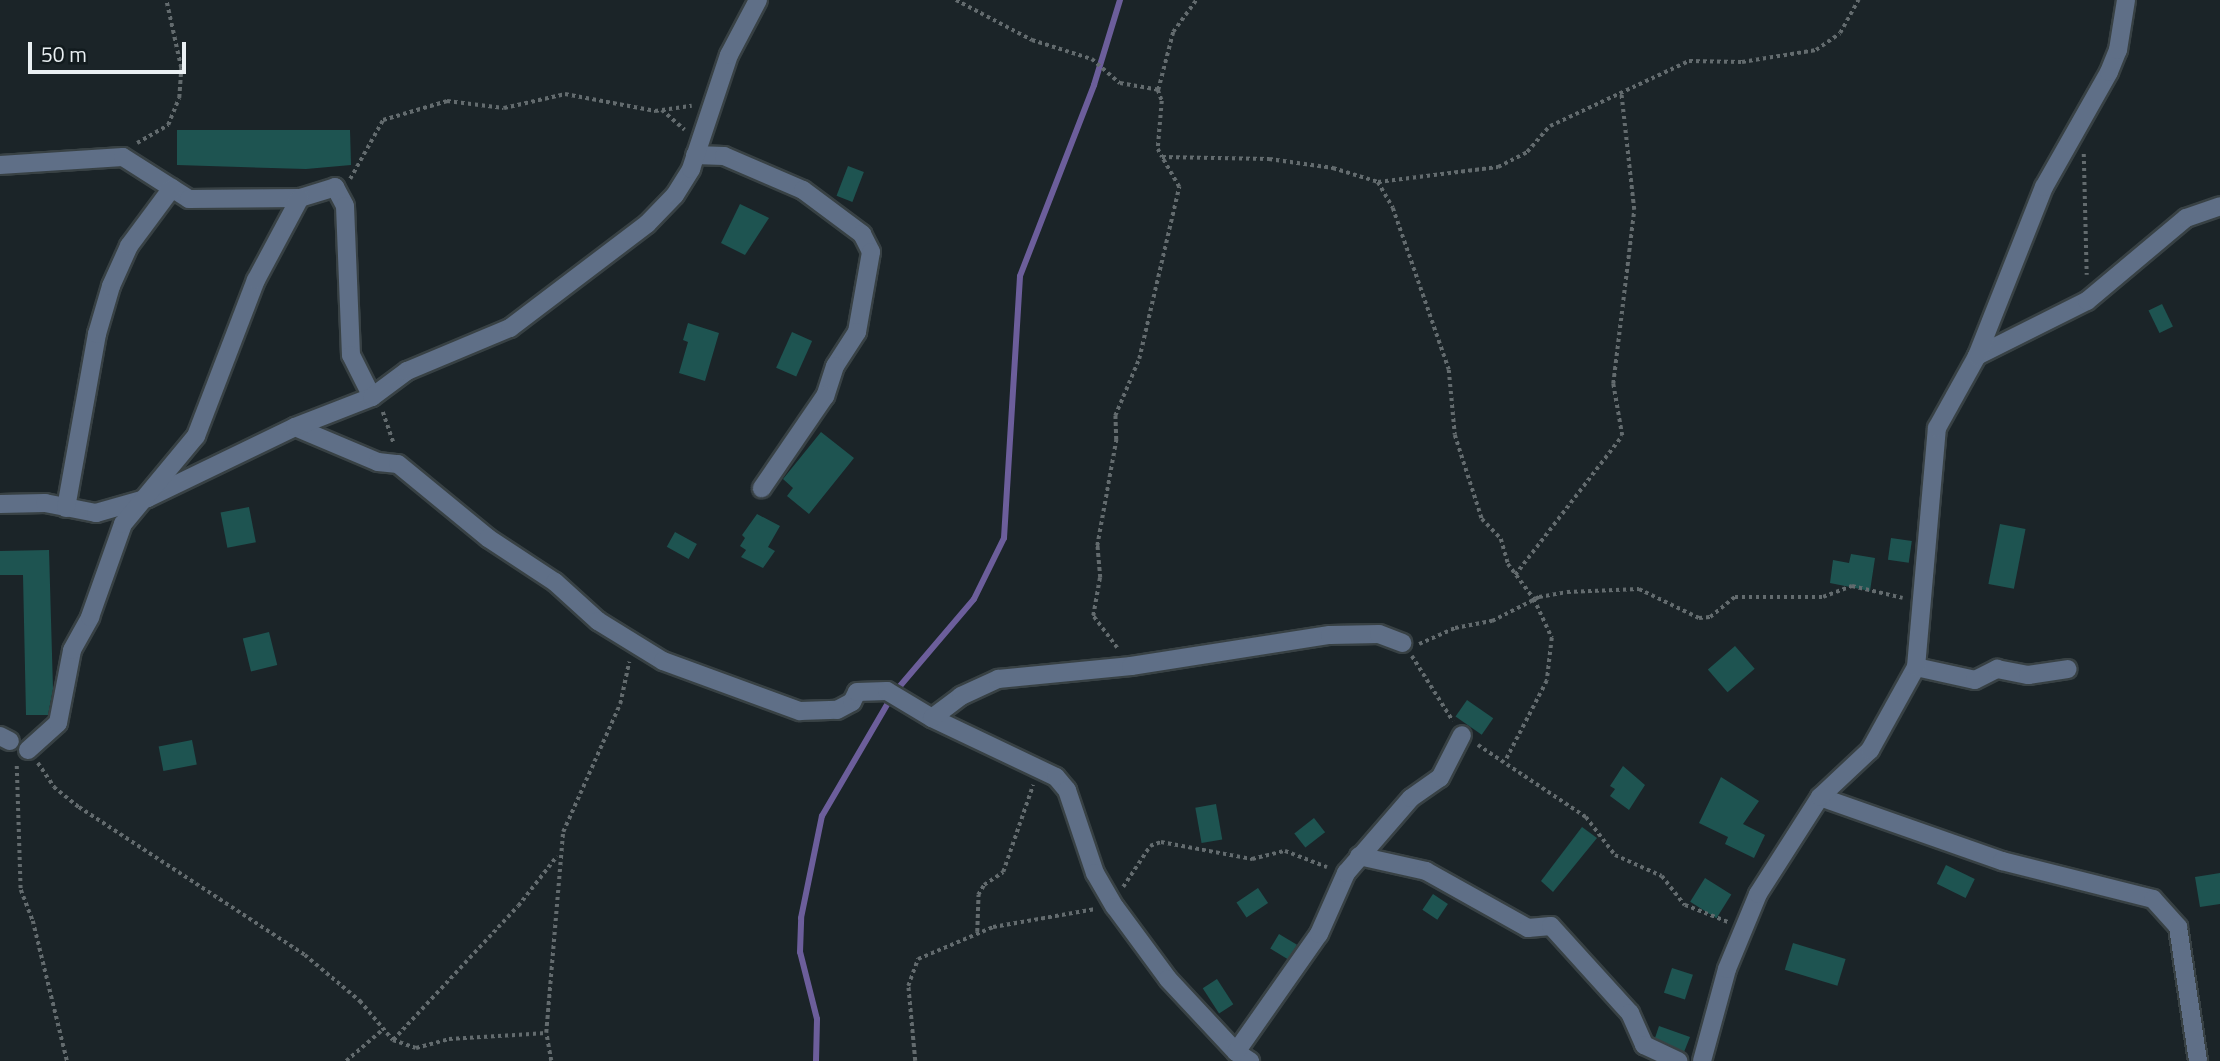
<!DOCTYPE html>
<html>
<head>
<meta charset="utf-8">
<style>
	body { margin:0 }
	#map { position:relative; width:2220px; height:1061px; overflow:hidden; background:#1b2428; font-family:"Titillium Web",sans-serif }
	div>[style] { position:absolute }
	.stream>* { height:6px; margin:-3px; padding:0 3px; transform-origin:3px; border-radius:3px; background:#6c5e9b }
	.building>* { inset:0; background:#1e5451; transform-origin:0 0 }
	.path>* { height:3.5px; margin-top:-1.75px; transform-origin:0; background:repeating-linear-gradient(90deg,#636b6e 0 3.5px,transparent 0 7px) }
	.roads { filter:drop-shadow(2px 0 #384144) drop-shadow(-2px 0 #384144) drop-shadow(0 2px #384144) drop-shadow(0 -2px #384144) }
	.minor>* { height:18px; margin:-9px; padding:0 9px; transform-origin:9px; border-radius:9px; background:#5f6f87 }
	span { translate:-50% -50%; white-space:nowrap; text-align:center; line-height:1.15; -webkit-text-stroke:5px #121b1e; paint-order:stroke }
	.scale { position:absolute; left:28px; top:42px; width:158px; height:32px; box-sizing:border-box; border:4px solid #eaf0f3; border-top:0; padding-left:9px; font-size:21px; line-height:24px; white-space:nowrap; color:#eaf0f3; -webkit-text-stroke:5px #121b1e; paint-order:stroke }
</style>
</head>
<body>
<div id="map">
	<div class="stream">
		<div style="left:816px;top:1061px;width:42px;rotate:-88.6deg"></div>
		<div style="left:817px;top:1019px;width:69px;rotate:-104.2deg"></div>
		<div style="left:800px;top:952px;width:34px;rotate:-88deg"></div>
		<div style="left:801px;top:918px;width:104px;rotate:-78.4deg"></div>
		<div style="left:822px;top:816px;width:143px;rotate:-59.7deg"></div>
		<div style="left:894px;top:693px;width:123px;rotate:-49.6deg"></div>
		<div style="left:974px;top:599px;width:68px;rotate:-63.8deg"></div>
		<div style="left:1004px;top:538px;width:262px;rotate:-86.5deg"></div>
		<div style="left:1020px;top:276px;width:205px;rotate:-68.8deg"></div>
		<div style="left:1094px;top:85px;width:89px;rotate:-73deg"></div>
	</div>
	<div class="building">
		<div style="clip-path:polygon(177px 130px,350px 130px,351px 165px,306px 169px,177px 165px)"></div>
		<div style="left:848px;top:166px;width:17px;height:32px;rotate:21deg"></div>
		<div style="clip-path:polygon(740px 204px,769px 218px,745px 255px,721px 243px)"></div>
		<div style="left:2162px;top:304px;width:25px;height:15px;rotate:64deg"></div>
		<div style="clip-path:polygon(688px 323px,719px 333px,705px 381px,679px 373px,688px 342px,683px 340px)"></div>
		<div style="left:792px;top:332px;width:22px;height:39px;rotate:24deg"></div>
		<div style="clip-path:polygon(821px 432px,854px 458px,809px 514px,787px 496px,793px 488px,783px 479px)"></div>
		<div style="left:249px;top:507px;width:36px;height:29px;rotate:79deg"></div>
		<div style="clip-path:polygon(757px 514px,780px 526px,768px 547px,775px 551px,763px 568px,741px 557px,746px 550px,740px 546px,745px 538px,742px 535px)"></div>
		<div style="left:2000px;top:524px;width:26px;height:61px;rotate:11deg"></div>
		<div style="left:675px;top:532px;width:25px;height:17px;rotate:29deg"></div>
		<div style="left:1891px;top:538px;width:21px;height:22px;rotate:8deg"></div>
		<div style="clip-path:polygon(49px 550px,53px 689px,48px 715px,26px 715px,23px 575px,0 575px,0 551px)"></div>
		<div style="clip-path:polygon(1851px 554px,1875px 558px,1870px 591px,1830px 583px,1833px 560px,1849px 563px)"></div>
		<div style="left:269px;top:632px;width:34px;height:27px;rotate:76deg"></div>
		<div style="left:1735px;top:646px;width:30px;height:36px;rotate:49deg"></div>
		<div style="left:1467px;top:700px;width:32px;height:20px;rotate:35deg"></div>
		<div style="left:192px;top:740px;width:25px;height:34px;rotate:79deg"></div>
		<div style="clip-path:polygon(1623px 766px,1645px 785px,1629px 810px,1610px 796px,1615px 789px,1610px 786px)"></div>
		<div style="clip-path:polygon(1721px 777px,1759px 801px,1743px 824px,1765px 835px,1754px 858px,1725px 844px,1728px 837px,1699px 823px)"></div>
		<div style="left:1216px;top:804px;width:36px;height:21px;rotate:80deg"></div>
		<div style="left:1314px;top:818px;width:18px;height:25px;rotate:52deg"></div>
		<div style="clip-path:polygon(1582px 827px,1597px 838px,1553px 892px,1541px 881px)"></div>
		<div style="left:1946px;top:865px;width:32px;height:21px;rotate:26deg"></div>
		<div style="clip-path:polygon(2220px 873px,2220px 904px,2200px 907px,2195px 877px)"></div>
		<div style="left:1705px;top:878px;width:31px;height:28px;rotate:32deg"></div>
		<div style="left:1258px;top:888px;width:18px;height:26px;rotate:56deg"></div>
		<div style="left:1433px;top:894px;width:18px;height:19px;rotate:34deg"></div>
		<div style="left:1279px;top:934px;width:21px;height:17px;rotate:31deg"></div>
		<div style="left:1793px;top:943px;width:55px;height:28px;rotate:17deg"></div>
		<div style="left:1672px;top:968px;width:22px;height:26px;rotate:18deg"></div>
		<div style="left:1217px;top:979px;width:30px;height:17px;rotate:57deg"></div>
		<div style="clip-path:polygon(1659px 1026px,1690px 1037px,1684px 1052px,1655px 1038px)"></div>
	</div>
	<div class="path">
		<div style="left:956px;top:0;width:86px;rotate:27.8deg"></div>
		<div style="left:1032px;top:40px;width:63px;rotate:17.6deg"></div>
		<div style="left:1092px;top:59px;width:37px;rotate:41deg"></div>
		<div style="left:1120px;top:83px;width:39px;rotate:10deg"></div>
		<div style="left:1158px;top:90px;width:12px;rotate:70deg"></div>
		<div style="left:1162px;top:101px;width:48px;rotate:94.8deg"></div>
		<div style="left:1158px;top:149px;width:9px;rotate:63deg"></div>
		<div style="left:1162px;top:157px;width:107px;rotate:1.1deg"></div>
		<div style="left:1269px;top:159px;width:65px;rotate:8deg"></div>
		<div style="left:1333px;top:168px;width:47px;rotate:17.3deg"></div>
		<div style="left:1378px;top:182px;width:121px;rotate:-7.1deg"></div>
		<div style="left:1498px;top:167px;width:33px;rotate:-27deg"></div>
		<div style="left:1527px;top:152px;width:35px;rotate:-49deg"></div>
		<div style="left:1550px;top:126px;width:153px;rotate:-25.1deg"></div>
		<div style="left:1689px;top:61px;width:53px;rotate:1.1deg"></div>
		<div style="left:1742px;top:62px;width:75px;rotate:-9.2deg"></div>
		<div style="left:1816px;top:50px;width:29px;rotate:-35deg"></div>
		<div style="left:1840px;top:33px;width:38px;rotate:-61deg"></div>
		<div style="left:1158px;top:90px;width:60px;rotate:-75.5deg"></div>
		<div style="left:1173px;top:32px;width:39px;rotate:-54deg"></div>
		<div style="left:662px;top:110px;width:30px;rotate:41deg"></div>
		<div style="left:137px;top:143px;width:36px;rotate:-30deg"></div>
		<div style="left:168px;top:125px;width:29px;rotate:-68deg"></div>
		<div style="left:179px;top:98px;width:30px;rotate:-86deg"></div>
		<div style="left:181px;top:68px;width:70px;rotate:-102.4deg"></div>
		<div style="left:2084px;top:154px;width:121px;rotate:88.6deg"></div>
		<div style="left:350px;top:179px;width:68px;rotate:-60.8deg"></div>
		<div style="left:383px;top:120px;width:67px;rotate:-16.5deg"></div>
		<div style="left:447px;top:101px;width:57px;rotate:7deg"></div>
		<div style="left:504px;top:108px;width:63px;rotate:-12.9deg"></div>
		<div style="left:565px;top:94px;width:92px;rotate:10.7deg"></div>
		<div style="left:655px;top:111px;width:37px;rotate:-8deg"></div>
		<div style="left:1378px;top:182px;width:30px;rotate:60deg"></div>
		<div style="left:1393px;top:208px;width:171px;rotate:70.9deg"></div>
		<div style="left:1449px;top:370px;width:65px;rotate:84.7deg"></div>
		<div style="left:1455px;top:435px;width:88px;rotate:72.2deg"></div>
		<div style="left:1482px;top:519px;width:28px;rotate:46deg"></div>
		<div style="left:1501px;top:539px;width:26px;rotate:74deg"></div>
		<div style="left:1508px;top:564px;width:44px;rotate:53.4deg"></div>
		<div style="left:1534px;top:599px;width:43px;rotate:65.2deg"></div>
		<div style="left:1552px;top:638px;width:43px;rotate:96.6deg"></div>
		<div style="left:1547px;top:681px;width:91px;rotate:117.4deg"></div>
		<div style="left:383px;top:412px;width:34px;rotate:71deg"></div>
		<div style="left:1515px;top:575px;width:175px;rotate:-52.4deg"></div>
		<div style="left:1622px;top:436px;width:53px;rotate:-99.8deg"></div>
		<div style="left:1613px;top:384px;width:175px;rotate:-83.1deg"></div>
		<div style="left:1634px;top:210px;width:119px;rotate:-96.3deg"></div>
		<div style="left:1419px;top:644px;width:39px;rotate:-24deg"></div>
		<div style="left:1455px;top:628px;width:38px;rotate:-11deg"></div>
		<div style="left:1492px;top:621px;width:53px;rotate:-27.1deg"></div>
		<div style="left:1539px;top:597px;width:28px;rotate:-10deg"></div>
		<div style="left:1567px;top:592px;width:72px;rotate:-2.4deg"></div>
		<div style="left:1639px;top:589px;width:67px;rotate:25.8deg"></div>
		<div style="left:1699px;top:618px;width:11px;rotate:-5deg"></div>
		<div style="left:1710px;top:617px;width:32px;rotate:-39deg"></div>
		<div style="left:1735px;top:597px;width:88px"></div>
		<div style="left:1823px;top:597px;width:31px;rotate:-21deg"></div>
		<div style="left:1852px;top:586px;width:52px;rotate:13.2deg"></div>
		<div style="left:1117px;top:648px;width:40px;rotate:-127deg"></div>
		<div style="left:1093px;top:616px;width:39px;rotate:-80deg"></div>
		<div style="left:1100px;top:578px;width:32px;rotate:-95deg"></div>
		<div style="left:1097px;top:546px;width:108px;rotate:-79.8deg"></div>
		<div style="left:1116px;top:440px;width:24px;rotate:-92deg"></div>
		<div style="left:1115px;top:416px;width:62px;rotate:-67.2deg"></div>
		<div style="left:1139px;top:359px;width:177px;rotate:-76.9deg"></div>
		<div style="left:1179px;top:187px;width:32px;rotate:-120deg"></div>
		<div style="left:1412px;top:656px;width:77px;rotate:57.8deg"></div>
		<div style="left:1478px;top:745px;width:130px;rotate:33.7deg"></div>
		<div style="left:1586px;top:817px;width:48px;rotate:52.7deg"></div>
		<div style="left:1615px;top:855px;width:51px;rotate:24.1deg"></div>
		<div style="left:1662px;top:876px;width:37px;rotate:52deg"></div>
		<div style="left:1685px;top:905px;width:46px;rotate:21.6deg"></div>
		<div style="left:38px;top:763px;width:29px;rotate:56deg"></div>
		<div style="left:54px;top:787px;width:32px;rotate:39deg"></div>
		<div style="left:79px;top:807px;width:270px;rotate:33.2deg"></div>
		<div style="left:305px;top:955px;width:72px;rotate:39.9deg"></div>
		<div style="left:360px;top:1001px;width:51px;rotate:49.8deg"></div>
		<div style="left:393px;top:1040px;width:24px;rotate:19deg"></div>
		<div style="left:416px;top:1048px;width:34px;rotate:-15deg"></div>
		<div style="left:449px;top:1039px;width:97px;rotate:-3.5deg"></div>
		<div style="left:17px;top:766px;width:124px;rotate:88.2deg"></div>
		<div style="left:21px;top:890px;width:33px;rotate:69deg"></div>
		<div style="left:33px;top:921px;width:144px;rotate:76.3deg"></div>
		<div style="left:1123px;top:887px;width:49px;rotate:-56.6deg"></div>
		<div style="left:1150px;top:846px;width:12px;rotate:-20deg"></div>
		<div style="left:1161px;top:842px;width:93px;rotate:10.6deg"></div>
		<div style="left:1252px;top:859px;width:34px;rotate:-14deg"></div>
		<div style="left:1285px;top:851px;width:45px;rotate:20.9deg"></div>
		<div style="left:977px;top:932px;width:37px;rotate:-88deg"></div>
		<div style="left:978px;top:895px;width:12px;rotate:-59deg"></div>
		<div style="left:984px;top:885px;width:23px;rotate:-34deg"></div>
		<div style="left:1003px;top:872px;width:92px;rotate:-71deg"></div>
		<div style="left:393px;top:1040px;width:183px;rotate:-47deg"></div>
		<div style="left:518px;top:906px;width:63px;rotate:-52deg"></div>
		<div style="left:346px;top:1061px;width:46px;rotate:-40.6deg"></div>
		<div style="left:551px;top:1061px;width:28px;rotate:-100deg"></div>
		<div style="left:546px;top:1033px;width:202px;rotate:-85.2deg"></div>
		<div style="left:563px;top:832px;width:140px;rotate:-66deg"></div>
		<div style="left:620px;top:704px;width:43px;rotate:-77.9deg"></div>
		<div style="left:915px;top:1061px;width:75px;rotate:-95.3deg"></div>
		<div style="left:908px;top:986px;width:29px;rotate:-70deg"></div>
		<div style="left:918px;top:959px;width:82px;rotate:-23.1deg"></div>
		<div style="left:993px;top:927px;width:104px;rotate:-10deg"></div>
	</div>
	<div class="roads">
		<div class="minor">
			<div style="left:695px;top:155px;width:29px;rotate:2deg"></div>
			<div style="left:724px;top:156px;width:86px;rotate:23.3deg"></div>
			<div style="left:803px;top:190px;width:74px;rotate:36.7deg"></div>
			<div style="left:862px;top:234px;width:20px;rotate:63deg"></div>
			<div style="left:871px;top:252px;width:81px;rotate:99.9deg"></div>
			<div style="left:857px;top:332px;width:40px;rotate:122.9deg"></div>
			<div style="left:835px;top:366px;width:32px;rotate:108deg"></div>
			<div style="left:825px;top:396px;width:112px;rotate:124.4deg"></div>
			<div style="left:0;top:165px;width:123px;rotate:-3.7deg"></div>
			<div style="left:123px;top:157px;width:78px;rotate:32.5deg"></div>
			<div style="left:189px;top:199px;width:111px;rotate:-0.5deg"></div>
			<div style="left:300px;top:198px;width:37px;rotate:-17deg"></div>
			<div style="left:335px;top:187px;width:21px;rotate:62deg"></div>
			<div style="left:345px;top:206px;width:149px;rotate:87.7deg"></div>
			<div style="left:351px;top:355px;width:47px;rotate:63.4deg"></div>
			<div style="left:1977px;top:356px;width:123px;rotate:-26.6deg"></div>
			<div style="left:2087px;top:301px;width:129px;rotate:-40deg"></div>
			<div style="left:2186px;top:218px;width:36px;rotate:-19deg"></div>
			<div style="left:295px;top:427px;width:90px;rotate:22.9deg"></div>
			<div style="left:378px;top:462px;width:20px;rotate:6deg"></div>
			<div style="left:398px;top:464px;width:117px;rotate:39.4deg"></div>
			<div style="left:488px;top:538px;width:80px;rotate:33.3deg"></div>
			<div style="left:555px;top:582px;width:58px;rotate:42.2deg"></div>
			<div style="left:598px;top:621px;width:76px;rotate:31.6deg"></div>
			<div style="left:663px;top:661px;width:146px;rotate:20.1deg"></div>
			<div style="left:800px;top:711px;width:37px;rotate:-2deg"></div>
			<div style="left:837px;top:710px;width:17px;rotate:-28deg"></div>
			<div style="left:852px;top:702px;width:11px;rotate:-63deg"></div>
			<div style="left:857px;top:692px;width:30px;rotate:-2deg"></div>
			<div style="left:887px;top:691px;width:52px;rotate:31deg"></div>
			<div style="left:932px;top:718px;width:137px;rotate:25.4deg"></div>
			<div style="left:1056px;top:777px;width:17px;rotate:50deg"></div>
			<div style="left:1067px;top:790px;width:88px;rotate:71.4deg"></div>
			<div style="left:1095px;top:873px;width:39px;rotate:60deg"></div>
			<div style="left:1115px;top:907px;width:89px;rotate:53.6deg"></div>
			<div style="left:1168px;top:979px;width:100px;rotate:47deg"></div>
			<div style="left:1236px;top:1052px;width:17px;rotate:33deg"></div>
			<div style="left:0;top:504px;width:45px;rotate:-1.3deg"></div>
			<div style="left:45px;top:503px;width:52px;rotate:11.1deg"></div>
			<div style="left:96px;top:513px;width:54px;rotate:-16.1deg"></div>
			<div style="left:148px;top:498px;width:163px;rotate:-25.8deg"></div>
			<div style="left:295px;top:427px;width:83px;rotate:-21.3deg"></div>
			<div style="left:372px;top:397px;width:44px;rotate:-36.6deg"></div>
			<div style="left:407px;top:371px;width:112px;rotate:-22.7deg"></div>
			<div style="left:510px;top:328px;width:172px;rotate:-37.2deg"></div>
			<div style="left:647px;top:224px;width:40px;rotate:-46deg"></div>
			<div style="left:675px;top:195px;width:31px;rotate:-58deg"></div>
			<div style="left:691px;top:169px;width:120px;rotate:-71.6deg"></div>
			<div style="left:729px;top:55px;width:62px;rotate:-62.2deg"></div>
			<div style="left:66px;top:508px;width:177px;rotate:-79.9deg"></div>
			<div style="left:97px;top:334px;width:50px;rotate:-73.7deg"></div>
			<div style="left:111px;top:286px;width:44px;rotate:-65.8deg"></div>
			<div style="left:129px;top:246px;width:72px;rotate:-53.4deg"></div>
			<div style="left:1916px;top:667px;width:60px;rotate:12.4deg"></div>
			<div style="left:1975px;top:680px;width:25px;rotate:-27deg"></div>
			<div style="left:1997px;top:669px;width:32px;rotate:11deg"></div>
			<div style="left:2028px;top:675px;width:40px;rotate:-8.5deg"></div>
			<div style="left:932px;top:718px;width:36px;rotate:-37deg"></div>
			<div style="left:961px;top:696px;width:41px;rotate:-24.7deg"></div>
			<div style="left:998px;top:679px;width:134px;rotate:-5.6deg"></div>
			<div style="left:1131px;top:666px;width:201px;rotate:-8.9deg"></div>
			<div style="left:1330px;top:635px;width:49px;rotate:-1.2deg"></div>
			<div style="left:1379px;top:634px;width:25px;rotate:21deg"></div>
			<div style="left:0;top:736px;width:11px;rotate:27deg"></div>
			<div style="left:28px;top:750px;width:40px;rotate:-42deg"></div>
			<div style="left:58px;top:723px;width:74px;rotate:-79.1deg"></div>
			<div style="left:72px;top:650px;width:38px;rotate:-61deg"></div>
			<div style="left:90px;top:617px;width:99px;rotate:-70.5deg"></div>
			<div style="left:123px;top:524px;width:114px;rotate:-50.3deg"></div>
			<div style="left:196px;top:436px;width:167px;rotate:-69deg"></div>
			<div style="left:256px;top:280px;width:93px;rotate:-61.8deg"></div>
			<div style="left:1820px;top:797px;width:193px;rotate:19.4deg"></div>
			<div style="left:2002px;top:861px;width:156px;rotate:14.1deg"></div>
			<div style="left:2153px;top:899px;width:38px;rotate:48deg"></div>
			<div style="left:2178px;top:927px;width:135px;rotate:81.5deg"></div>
			<div style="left:1359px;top:856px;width:69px;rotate:12.6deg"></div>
			<div style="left:1426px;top:871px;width:117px;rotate:29.2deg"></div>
			<div style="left:1528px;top:928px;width:23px;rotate:-5deg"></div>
			<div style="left:1551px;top:926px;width:118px;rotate:47.8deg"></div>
			<div style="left:1630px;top:1013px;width:35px;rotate:66deg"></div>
			<div style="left:1644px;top:1045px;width:38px;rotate:25deg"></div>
			<div style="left:1236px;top:1052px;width:144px;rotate:-54.9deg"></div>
			<div style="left:1319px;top:934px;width:67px;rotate:-66.1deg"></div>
			<div style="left:1346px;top:873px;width:99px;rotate:-49.1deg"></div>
			<div style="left:1411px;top:798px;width:35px;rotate:-35deg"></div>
			<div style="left:1440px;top:778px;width:48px;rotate:-62.9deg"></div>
			<div style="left:1702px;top:1061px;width:95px;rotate:-74.8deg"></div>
			<div style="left:1727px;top:969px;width:81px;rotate:-67.5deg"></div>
			<div style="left:1758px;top:894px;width:115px;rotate:-57.4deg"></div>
			<div style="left:1820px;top:797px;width:69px;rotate:-43.2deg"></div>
			<div style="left:1870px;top:750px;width:95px;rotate:-61deg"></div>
			<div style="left:1916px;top:667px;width:240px;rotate:-85deg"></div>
			<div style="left:1937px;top:428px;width:82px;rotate:-60.9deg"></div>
			<div style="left:1977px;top:356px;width:182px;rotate:-68.4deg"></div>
			<div style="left:2044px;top:187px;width:132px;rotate:-60.5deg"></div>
			<div style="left:2109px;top:72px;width:24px;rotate:-68deg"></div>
			<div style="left:2118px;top:50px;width:51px;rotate:-80.9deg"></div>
		</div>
	</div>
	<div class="scale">50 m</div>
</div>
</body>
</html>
